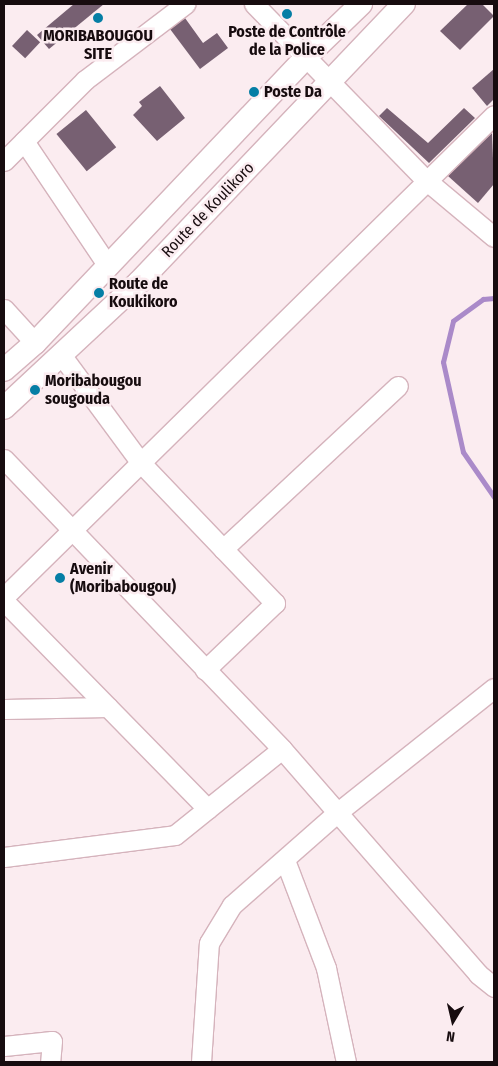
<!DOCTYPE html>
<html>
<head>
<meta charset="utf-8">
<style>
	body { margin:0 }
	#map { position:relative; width:498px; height:1066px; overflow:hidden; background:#fbecf0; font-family:"Fira Sans Condensed",sans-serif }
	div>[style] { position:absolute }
	.stream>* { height:5px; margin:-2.5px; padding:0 2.5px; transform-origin:2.5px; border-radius:2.5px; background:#aa8ac9 }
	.building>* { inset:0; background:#776072; transform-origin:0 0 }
	.roads { filter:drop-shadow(1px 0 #d5b3bc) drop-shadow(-1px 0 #d5b3bc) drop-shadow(0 1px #d5b3bc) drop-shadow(0 -1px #d5b3bc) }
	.minor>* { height:19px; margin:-9.5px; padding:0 9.5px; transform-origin:9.5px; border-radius:9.5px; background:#fff }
	.major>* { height:22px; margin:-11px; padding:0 11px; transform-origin:11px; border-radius:11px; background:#fff }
	.dots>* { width:14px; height:14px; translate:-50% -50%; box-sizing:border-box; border:2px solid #fbecf0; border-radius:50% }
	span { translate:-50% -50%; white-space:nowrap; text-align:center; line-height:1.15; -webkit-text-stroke:5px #fbecf0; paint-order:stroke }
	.poi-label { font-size:16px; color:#170c0f; font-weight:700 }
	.left { translate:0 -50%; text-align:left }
	.street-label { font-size:16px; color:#170c0f }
	.frame { position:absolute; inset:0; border:5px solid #170c0f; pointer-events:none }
	.north { position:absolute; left:428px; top:996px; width:50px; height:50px; -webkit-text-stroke:4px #fbecf0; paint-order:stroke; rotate:189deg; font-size:14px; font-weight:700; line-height:20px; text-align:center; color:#170c0f }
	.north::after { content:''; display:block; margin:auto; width:18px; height:22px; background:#170c0f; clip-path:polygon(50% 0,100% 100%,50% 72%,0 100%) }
</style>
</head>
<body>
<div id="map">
	<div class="stream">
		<div style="left:494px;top:298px;width:11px;rotate:175deg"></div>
		<div style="left:483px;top:299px;width:37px;rotate:144deg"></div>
		<div style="left:453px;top:321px;width:42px;rotate:103.7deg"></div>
		<div style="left:443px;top:362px;width:92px;rotate:77.5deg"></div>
		<div style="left:463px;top:452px;width:55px;rotate:55.4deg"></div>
	</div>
	<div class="building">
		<div style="clip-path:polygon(74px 4px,104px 4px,49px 49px,37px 35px)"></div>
		<div style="clip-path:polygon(468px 4px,482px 4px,494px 16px,460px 50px,440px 31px)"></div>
		<div style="clip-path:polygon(185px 18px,203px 43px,217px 33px,228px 48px,200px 69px,170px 29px)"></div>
		<div style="left:27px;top:30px;width:18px;height:22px;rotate:43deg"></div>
		<div style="clip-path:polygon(494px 69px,494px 99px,487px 106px,472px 88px)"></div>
		<div style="clip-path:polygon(160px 86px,185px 118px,157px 141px,133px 115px,142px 106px,139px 102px)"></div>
		<div style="clip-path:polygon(387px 108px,428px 143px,464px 108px,475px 118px,429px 163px,379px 116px)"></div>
		<div style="left:86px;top:110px;width:48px;height:38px;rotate:51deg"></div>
		<div style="clip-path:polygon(492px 133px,494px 184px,478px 203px,448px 176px)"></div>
	</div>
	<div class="roads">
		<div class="minor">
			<div style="left:254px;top:4px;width:248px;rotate:45.7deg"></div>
			<div style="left:427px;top:181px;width:87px;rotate:39.9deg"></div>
			<div style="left:24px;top:141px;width:151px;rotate:56.1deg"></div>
			<div style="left:4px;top:161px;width:115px;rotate:-45deg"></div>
			<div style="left:85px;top:80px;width:126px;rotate:-37.2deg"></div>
			<div style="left:4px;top:309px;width:46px;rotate:47.6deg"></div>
			<div style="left:62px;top:356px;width:133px;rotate:53.6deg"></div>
			<div style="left:141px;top:463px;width:194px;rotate:46.3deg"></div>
			<div style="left:275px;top:603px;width:97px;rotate:136.3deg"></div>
			<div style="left:4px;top:459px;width:402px;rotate:46.2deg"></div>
			<div style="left:282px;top:749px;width:298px;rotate:48.9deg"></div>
			<div style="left:478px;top:974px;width:21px;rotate:39deg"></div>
			<div style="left:223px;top:549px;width:239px;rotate:-43deg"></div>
			<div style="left:4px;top:597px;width:687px;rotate:-44.53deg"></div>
			<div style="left:4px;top:601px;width:291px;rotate:45.6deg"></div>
			<div style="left:4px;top:709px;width:104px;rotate:-1.1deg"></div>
			<div style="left:4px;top:857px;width:172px;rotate:-7.3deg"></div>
			<div style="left:175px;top:835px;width:137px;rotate:-38.8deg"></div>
			<div style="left:285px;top:860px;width:116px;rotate:69.2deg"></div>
			<div style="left:326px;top:968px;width:96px;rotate:78deg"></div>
			<div style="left:4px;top:1046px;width:48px;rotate:-5.9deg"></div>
			<div style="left:52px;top:1041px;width:21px;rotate:95deg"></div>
			<div style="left:201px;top:1062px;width:119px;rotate:-86.2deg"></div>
			<div style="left:209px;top:943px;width:44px;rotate:-58.8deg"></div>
			<div style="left:232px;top:905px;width:141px;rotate:-41.3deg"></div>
			<div style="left:338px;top:812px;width:199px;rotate:-38.5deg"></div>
		</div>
		<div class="major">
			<div style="left:4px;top:370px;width:41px;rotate:-41.1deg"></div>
			<div style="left:35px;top:343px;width:393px;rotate:-46.5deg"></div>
			<div style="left:305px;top:58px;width:78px;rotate:-44deg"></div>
			<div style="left:4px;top:408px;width:185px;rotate:-43deg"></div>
			<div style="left:139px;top:282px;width:384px;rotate:-46.4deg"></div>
		</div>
	</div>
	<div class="dots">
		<div style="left:287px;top:14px;background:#057ea5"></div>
		<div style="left:98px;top:18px;background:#057ea5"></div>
		<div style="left:254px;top:92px;background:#057ea5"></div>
		<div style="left:99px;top:293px;background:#057ea5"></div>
		<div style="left:35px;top:390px;background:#057ea5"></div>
		<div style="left:60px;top:578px;background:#057ea5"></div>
	</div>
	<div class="poi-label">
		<span style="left:287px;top:41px">Poste de Contrôle<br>de la Police</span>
		<span style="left:98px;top:45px">MORIBABOUGOU<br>SITE</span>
		<span class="left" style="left:264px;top:92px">Poste Da</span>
		<span class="left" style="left:109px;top:293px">Route de<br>Koukikoro</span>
		<span class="left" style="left:45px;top:390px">Moribabougou<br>sougouda</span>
		<span class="left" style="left:70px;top:578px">Avenir<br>(Moribabougou)</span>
	</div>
	<div class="street-label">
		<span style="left:208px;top:210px;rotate:-46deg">Route de Koulikoro</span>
	</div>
	<div class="frame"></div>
	<div class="north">N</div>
</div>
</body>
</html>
